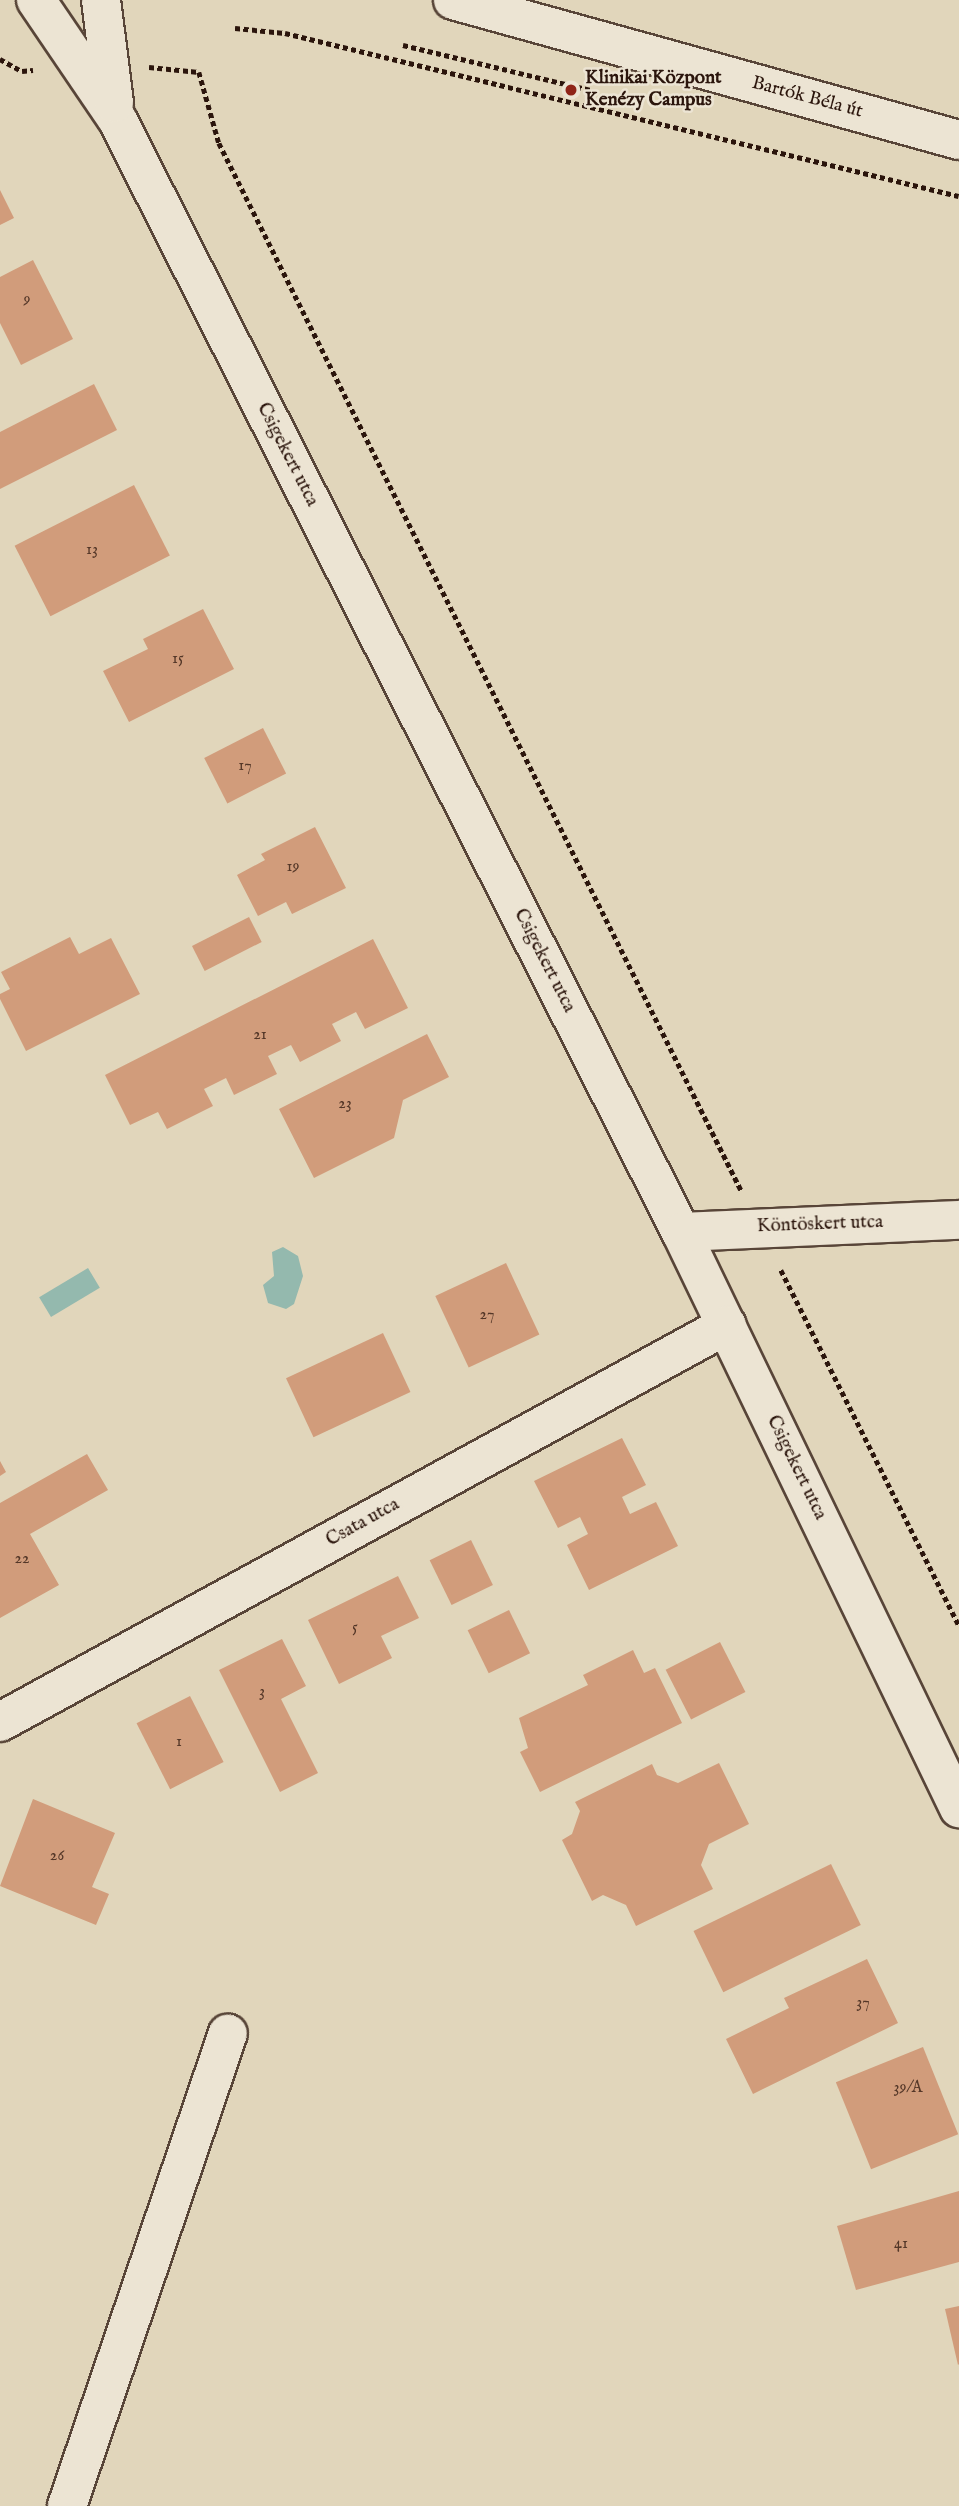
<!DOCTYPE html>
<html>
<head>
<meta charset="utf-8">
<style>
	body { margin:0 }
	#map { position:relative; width:959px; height:2506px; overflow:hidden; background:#e1d6bb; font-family:"IM FELL English",serif }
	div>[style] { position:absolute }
	.water>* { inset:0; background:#94b9ae; transform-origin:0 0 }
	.building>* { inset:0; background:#d19c7b; transform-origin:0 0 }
	.path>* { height:4.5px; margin-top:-2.25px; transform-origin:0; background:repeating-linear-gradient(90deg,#2b150c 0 5px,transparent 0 8.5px) }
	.roads { filter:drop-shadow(2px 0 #584538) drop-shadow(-2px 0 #584538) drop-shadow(0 2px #584538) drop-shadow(0 -2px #584538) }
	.minor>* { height:38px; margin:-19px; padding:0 19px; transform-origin:19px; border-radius:19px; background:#ece4d3 }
	.dots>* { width:19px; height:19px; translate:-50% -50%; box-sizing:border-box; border:4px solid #ece4d3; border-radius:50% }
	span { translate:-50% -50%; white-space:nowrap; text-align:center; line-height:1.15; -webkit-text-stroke:5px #ece4d3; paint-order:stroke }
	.number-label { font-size:16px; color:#543728 }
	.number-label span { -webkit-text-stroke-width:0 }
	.poi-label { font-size:19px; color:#2b150c; font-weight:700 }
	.left { translate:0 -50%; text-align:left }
	.street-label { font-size:19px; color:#2b150c }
</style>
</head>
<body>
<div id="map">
	<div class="water">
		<div style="clip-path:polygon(283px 1247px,298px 1256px,303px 1276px,294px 1304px,286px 1309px,268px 1303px,263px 1285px,274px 1276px,272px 1252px)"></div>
		<div style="left:88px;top:1268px;width:23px;height:57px;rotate:59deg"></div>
	</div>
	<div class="building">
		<div style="clip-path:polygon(0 190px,14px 218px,0 225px)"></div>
		<div style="clip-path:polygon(33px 260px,73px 339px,21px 365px,0 323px,0 277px)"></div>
		<div style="clip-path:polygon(94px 384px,117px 430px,0 489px,0 432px)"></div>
		<div style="left:134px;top:485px;width:79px;height:134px;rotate:63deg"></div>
		<div style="clip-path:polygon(203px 609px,234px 669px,129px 722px,103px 671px,148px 649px,143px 639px)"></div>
		<div style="left:263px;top:728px;width:51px;height:66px;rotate:63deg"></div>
		<div style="clip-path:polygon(315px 827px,346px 888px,292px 914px,286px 902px,258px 916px,237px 875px,265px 860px,261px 854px)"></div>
		<div style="left:249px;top:917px;width:28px;height:64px;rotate:63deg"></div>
		<div style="clip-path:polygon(70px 937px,79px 954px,111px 938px,140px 994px,26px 1051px,0 999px,0 994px,10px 989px,1px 972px)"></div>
		<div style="clip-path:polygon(373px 939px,408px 1008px,365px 1029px,356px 1012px,332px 1024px,341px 1041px,300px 1062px,291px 1045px,268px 1056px,277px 1074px,234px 1095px,226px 1078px,204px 1089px,213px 1106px,167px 1129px,158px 1112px,130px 1125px,105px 1075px)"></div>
		<div style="clip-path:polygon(427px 1034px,449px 1077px,403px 1100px,394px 1138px,314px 1178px,279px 1109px)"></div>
		<div style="left:506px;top:1263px;width:79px;height:78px;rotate:65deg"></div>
		<div style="left:383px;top:1333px;width:65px;height:107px;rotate:65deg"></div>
		<div style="clip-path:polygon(622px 1438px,646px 1485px,622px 1497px,630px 1514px,656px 1502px,678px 1546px,589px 1590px,567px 1545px,588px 1534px,580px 1517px,558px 1528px,534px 1481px)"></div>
		<div style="clip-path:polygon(87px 1454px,108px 1490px,30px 1534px,59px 1585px,0 1618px,0 1503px)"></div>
		<div style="clip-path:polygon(0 1461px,6px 1472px,0 1476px)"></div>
		<div style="left:471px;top:1540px;width:50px;height:46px;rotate:64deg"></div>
		<div style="clip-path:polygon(398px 1576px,419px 1618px,381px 1636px,392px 1658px,339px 1684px,308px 1620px)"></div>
		<div style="left:509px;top:1610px;width:48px;height:46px;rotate:64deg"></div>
		<div style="clip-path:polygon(282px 1639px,306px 1686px,281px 1699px,318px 1773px,280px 1792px,219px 1670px)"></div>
		<div style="left:720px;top:1642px;width:56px;height:61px;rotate:63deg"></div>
		<div style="clip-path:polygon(633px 1650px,644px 1673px,655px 1668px,682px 1723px,540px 1792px,520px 1752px,528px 1748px,519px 1718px,588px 1685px,583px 1675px)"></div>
		<div style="left:190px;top:1696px;width:74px;height:60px;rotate:63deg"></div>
		<div style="clip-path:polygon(719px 1763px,749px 1824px,709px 1844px,701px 1865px,713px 1889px,636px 1926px,626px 1905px,603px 1895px,592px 1901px,562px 1840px,572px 1834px,580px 1811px,575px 1802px,652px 1764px,657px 1775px,678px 1783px)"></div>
		<div style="clip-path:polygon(33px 1799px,115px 1833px,92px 1887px,109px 1894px,96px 1925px,0 1886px)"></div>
		<div style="left:831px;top:1864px;width:68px;height:153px;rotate:64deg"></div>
		<div style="clip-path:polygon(867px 1959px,898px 2023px,753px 2094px,726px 2039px,789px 2008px,784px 1998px)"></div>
		<div style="left:923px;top:2047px;width:94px;height:94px;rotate:68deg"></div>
		<div style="clip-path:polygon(959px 2191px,959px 2262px,856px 2290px,837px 2226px)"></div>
		<div style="clip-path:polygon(959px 2306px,959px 2364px,958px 2365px,945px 2309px)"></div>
	</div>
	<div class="path">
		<div style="left:235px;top:28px;width:50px;rotate:5.7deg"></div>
		<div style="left:285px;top:33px;width:693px;rotate:13.6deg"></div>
		<div style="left:403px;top:45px;width:193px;rotate:13.5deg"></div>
		<div style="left:0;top:59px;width:25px;rotate:29deg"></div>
		<div style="left:22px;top:71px;width:11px;rotate:-5deg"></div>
		<div style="left:149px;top:67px;width:50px;rotate:5.7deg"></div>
		<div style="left:199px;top:72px;width:74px;rotate:74.3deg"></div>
		<div style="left:219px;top:143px;width:1170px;rotate:63.5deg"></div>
		<div style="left:781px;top:1270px;width:397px;rotate:63.4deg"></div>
	</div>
	<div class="roads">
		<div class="minor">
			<div style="left:36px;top:0;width:144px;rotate:55.8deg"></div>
			<div style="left:117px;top:119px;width:1248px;rotate:63.13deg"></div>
			<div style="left:681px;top:1232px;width:640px;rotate:64.24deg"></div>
			<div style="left:101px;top:0;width:104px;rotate:82.8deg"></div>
			<div style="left:453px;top:0;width:525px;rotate:15.47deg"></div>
			<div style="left:681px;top:1232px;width:278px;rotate:-2.5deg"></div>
			<div style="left:0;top:1722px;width:828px;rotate:-28.64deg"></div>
			<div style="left:67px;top:2506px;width:499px;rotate:-71.2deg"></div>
		</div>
	</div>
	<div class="dots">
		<div style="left:571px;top:90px;background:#8f2418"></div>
	</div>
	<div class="number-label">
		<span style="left:27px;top:300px">9</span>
		<span style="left:92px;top:550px">13</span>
		<span style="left:178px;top:659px">15</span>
		<span style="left:245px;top:766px">17</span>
		<span style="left:293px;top:867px">19</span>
		<span style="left:260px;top:1035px">21</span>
		<span style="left:345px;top:1104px">23</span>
		<span style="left:487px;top:1315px">27</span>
		<span style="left:22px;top:1559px">22</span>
		<span style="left:355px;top:1628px">5</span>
		<span style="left:262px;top:1692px">3</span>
		<span style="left:179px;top:1742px">1</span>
		<span style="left:57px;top:1856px">26</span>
		<span style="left:863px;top:2003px">37</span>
		<span style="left:908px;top:2088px">39/A</span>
		<span style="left:901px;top:2244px">41</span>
	</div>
	<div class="poi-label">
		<span class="left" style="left:585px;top:90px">Klinikai Központ<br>Kenézy Campus</span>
	</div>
	<div class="street-label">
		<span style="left:807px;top:98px;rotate:15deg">Bartók Béla út</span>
		<span style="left:287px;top:455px;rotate:63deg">Csigekert utca</span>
		<span style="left:544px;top:961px;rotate:63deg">Csigekert utca</span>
		<span style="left:820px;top:1225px;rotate:-2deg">Köntöskert utca</span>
		<span style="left:796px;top:1468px;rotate:64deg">Csigekert utca</span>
		<span style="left:363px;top:1523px;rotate:-29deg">Csata utca</span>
	</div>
</div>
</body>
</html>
